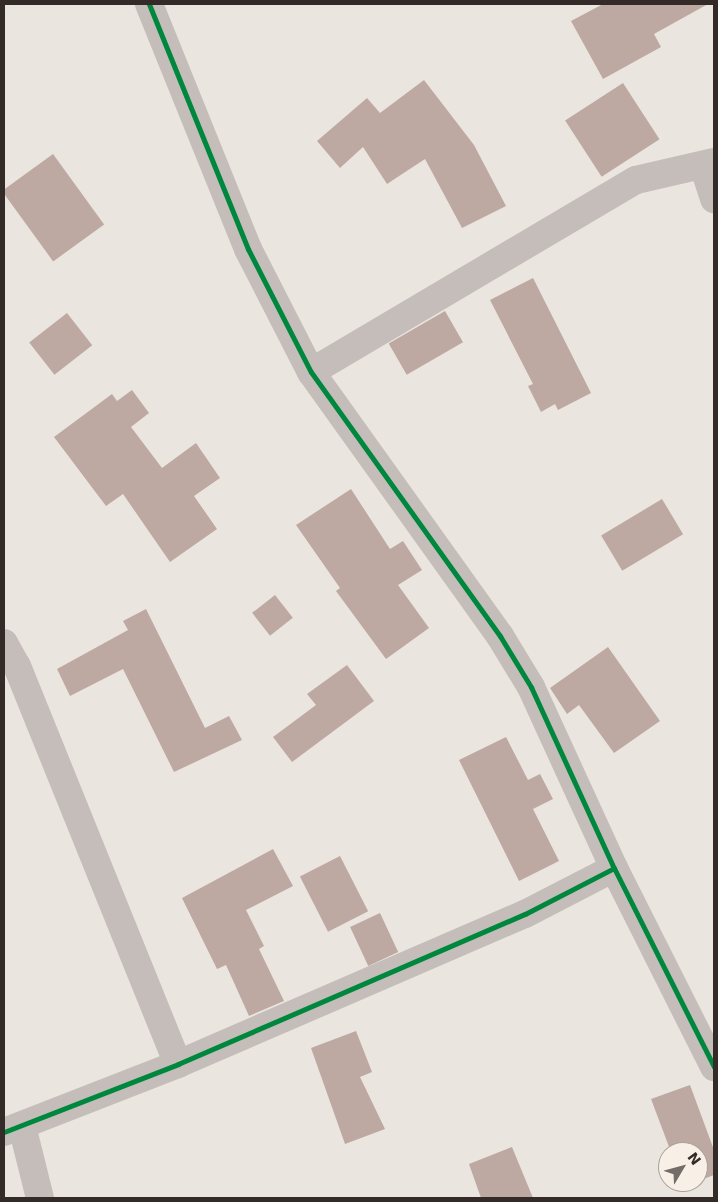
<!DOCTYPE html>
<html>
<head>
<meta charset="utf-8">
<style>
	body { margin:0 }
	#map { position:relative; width:718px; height:1202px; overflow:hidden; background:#ebe5e0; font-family:"DejaVu Sans",sans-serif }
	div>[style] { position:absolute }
	.building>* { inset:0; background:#bda9a2; transform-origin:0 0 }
	.minor>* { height:28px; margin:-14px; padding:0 14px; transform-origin:14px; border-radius:14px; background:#c4bdb9 }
	.cycleway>* { height:5px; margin:-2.5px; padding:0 2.5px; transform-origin:2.5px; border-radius:2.5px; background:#00873e }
	span { translate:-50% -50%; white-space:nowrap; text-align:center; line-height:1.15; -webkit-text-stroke:5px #f8efe7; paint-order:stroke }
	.frame { position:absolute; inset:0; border:5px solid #342b28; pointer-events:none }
	.north { position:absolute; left:658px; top:1142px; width:50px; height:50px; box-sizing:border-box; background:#f8efe7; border:1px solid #aaa19b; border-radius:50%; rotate:53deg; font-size:14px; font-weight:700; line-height:20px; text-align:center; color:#342b28 }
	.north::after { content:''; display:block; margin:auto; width:18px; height:22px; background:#746c68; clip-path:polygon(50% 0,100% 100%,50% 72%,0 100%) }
</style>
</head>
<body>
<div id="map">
	<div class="building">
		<div style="clip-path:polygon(603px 4px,708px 4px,654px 34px,661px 47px,603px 79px,571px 21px)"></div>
		<div style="clip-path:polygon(424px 80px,474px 145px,506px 206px,462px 228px,425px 159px,387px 184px,363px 147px,340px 168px,317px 141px,367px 98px,380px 113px)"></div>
		<div style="left:623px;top:83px;width:67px;height:69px;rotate:57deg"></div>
		<div style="left:53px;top:154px;width:87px;height:63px;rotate:54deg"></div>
		<div style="clip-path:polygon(533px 278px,591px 393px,558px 410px,555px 404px,541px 412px,528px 386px,533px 384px,490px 300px)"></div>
		<div style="left:445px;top:311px;width:36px;height:65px;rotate:60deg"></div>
		<div style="left:67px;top:313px;width:41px;height:48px;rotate:52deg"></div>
		<div style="clip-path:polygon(132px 390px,149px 413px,131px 427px,162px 468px,196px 443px,220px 478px,194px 496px,217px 529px,170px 562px,123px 494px,106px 506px,54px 437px,112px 394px,117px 401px)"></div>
		<div style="clip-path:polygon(351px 489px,390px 549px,403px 541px,422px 570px,398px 585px,429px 628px,386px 659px,336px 591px,340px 588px,296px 525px)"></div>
		<div style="left:662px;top:499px;width:41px;height:71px;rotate:59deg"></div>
		<div style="left:275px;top:595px;width:29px;height:29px;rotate:52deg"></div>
		<div style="clip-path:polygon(146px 609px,205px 728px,229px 716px,242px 740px,174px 772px,123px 669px,70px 696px,57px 669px,128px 630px,123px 621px)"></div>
		<div style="clip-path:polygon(608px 647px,660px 721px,614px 753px,579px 705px,567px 714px,550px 688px)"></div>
		<div style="clip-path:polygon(347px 665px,374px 701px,292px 762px,273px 737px,316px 705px,307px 694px)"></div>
		<div style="clip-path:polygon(506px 737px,528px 780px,540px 774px,553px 799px,533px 809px,559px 861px,519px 881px,459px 760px)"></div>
		<div style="clip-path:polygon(273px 849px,293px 886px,246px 910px,264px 946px,259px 949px,284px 1001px,249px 1016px,226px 965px,217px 969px,182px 898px)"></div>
		<div style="left:340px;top:856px;width:62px;height:45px;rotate:63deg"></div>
		<div style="left:380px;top:913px;width:43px;height:33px;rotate:65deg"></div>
		<div style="clip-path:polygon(356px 1031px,372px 1072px,360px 1077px,385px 1129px,345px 1144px,311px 1048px)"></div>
		<div style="clip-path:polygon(690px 1085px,714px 1150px,714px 1175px,698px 1181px,698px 1152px,671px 1152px,651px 1099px)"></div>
		<div style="clip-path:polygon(512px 1147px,533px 1198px,481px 1198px,469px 1164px)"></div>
	</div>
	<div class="minor">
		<div style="left:149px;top:4px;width:264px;rotate:68deg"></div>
		<div style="left:248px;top:249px;width:138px;rotate:62.9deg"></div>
		<div style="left:311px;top:372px;width:325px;rotate:54.4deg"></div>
		<div style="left:500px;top:636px;width:60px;rotate:58.7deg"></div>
		<div style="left:531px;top:687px;width:199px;rotate:65.4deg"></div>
		<div style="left:614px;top:868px;width:223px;rotate:63.3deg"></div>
		<div style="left:703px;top:165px;width:36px;rotate:72deg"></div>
		<div style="left:311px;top:372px;width:377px;rotate:-30.6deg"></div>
		<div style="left:636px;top:180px;width:80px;rotate:-13deg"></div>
		<div style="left:4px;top:643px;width:26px;rotate:61deg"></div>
		<div style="left:17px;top:666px;width:429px;rotate:68deg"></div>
		<div style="left:22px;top:1126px;width:74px;rotate:76deg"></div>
		<div style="left:4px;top:1132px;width:187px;rotate:-21.3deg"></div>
		<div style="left:178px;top:1064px;width:378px;rotate:-23.4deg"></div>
		<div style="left:525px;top:914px;width:100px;rotate:-27.3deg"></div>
	</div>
	<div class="cycleway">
		<div style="left:149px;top:4px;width:264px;rotate:68deg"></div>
		<div style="left:248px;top:249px;width:138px;rotate:62.9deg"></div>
		<div style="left:311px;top:372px;width:325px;rotate:54.4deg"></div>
		<div style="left:500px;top:636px;width:60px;rotate:58.7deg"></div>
		<div style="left:531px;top:687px;width:199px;rotate:65.4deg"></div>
		<div style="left:614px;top:868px;width:223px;rotate:63.3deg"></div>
		<div style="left:4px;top:1132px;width:187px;rotate:-21.3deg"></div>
		<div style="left:178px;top:1064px;width:378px;rotate:-23.4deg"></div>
		<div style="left:525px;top:914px;width:100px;rotate:-27.3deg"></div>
	</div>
	<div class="frame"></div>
	<div class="north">N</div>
</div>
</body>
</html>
